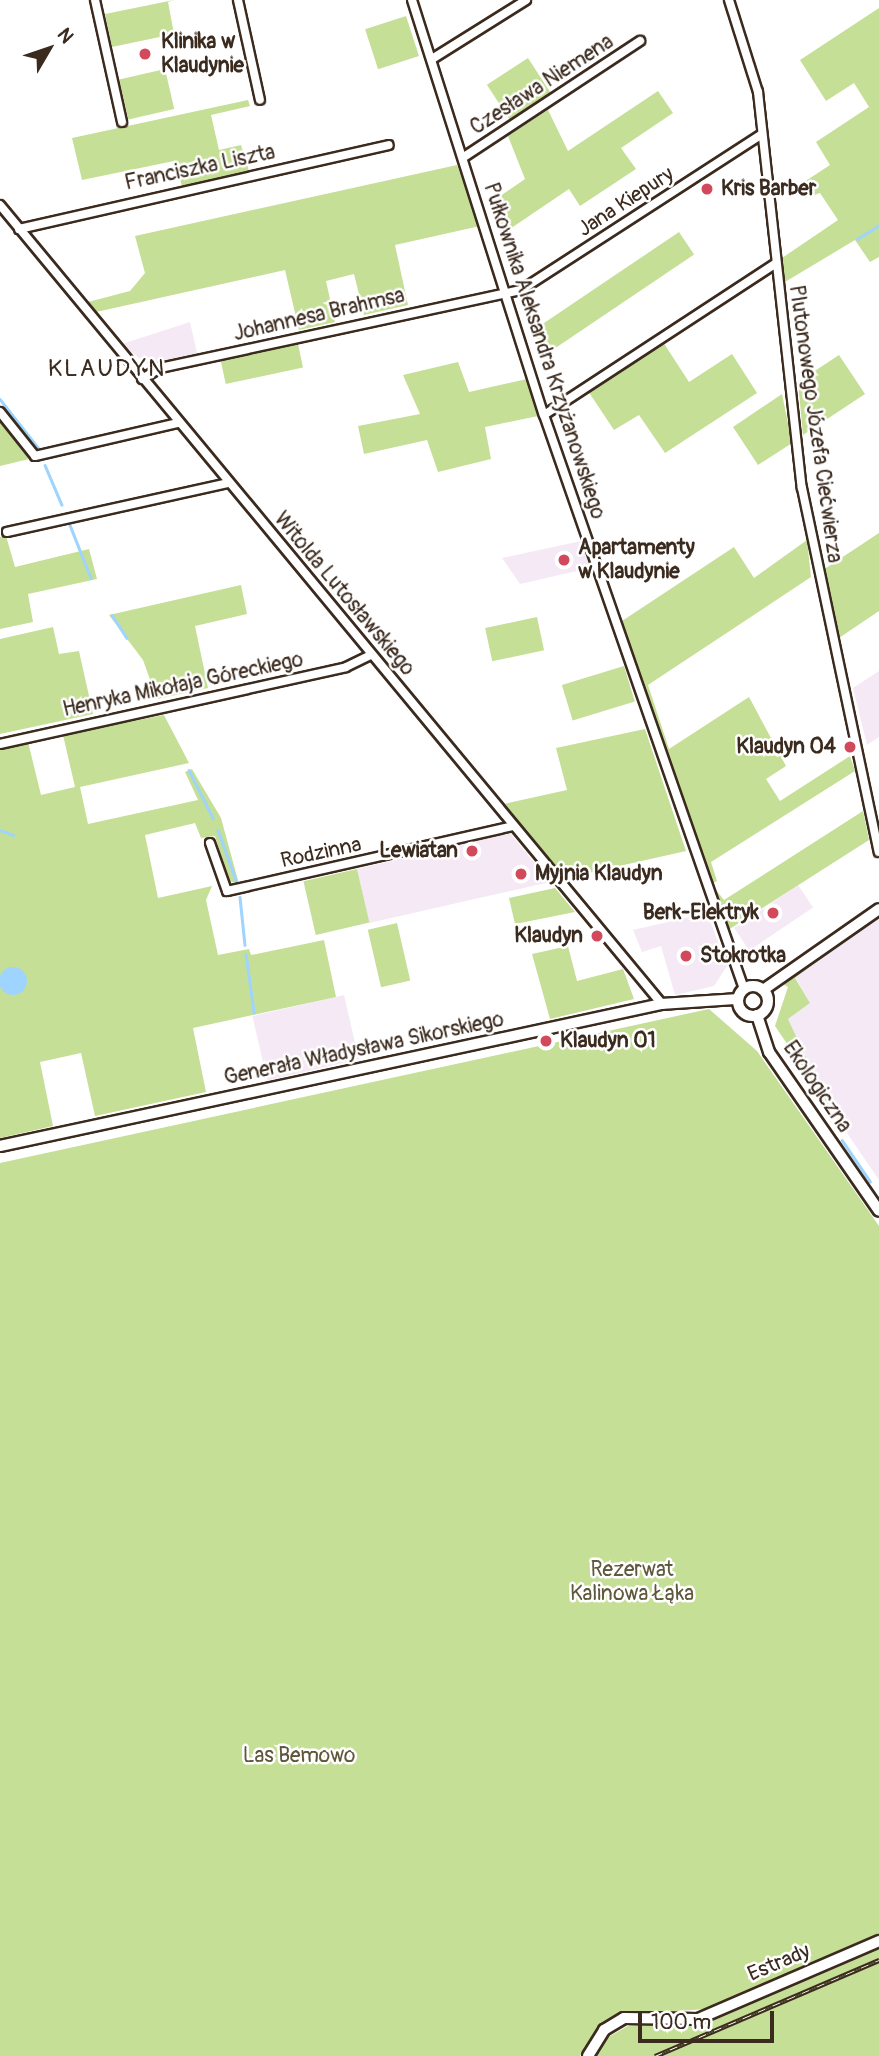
<!DOCTYPE html>
<html>
<head>
<meta charset="utf-8">
<style>
	body { margin:0 }
	#map { position:relative; width:879px; height:2056px; overflow:hidden; background:#fff; font-family:Pangolin,sans-serif }
	div>[style] { position:absolute }
	.built>* { inset:0; background:#f4e9f5; transform-origin:0 0 }
	.green>* { inset:0; background:#c5df96; transform-origin:0 0 }
	.water>* { inset:0; background:#9ed4fd }
	.round { border-radius:50% }
	.stream>* { height:2.5px; margin:-1.25px; padding:0 1.25px; transform-origin:1.25px; border-radius:1.25px; background:#9ed4fd }
	.roads { filter:drop-shadow(2px 0 #3b2a1e) drop-shadow(-2px 0 #3b2a1e) drop-shadow(0 2px #3b2a1e) drop-shadow(0 -2px #3b2a1e) }
	.minor>* { height:8px; margin:-4px; padding:0 4px; transform-origin:4px; border-radius:4px; background:#fff }
	.tertiary>* { height:10px; margin:-5px; padding:0 5px; transform-origin:5px; border-radius:5px; background:#fff }
	.secondary>* { height:10px; margin:-5px; padding:0 5px; transform-origin:5px; border-radius:5px; background:#fff }
	.secondary>.ring { margin:-5px; padding:0; box-sizing:content-box; background:none; border:10px solid #fff; border-radius:50% }
	.rail>* { height:5px; margin-top:-2.5px; transform-origin:0; background:repeating-linear-gradient(90deg,#fff 0 8px,#3b2a1e 0 16px); box-sizing:border-box; border-block:2px solid #3b2a1e }
	.dots>* { width:19px; height:19px; translate:-50% -50%; box-sizing:border-box; border:4px solid #fff; border-radius:50% }
	span { translate:-50% -50%; white-space:nowrap; text-align:center; line-height:1.15; -webkit-text-stroke:5px #fff; paint-order:stroke }
	.poi-label { font-size:21px; color:#3b2a1e; font-weight:700 }
	.left { translate:0 -50%; text-align:left }
	.right { translate:-100% -50%; text-align:right }
	.street-label { font-size:21px; color:#3b2a1e }
	.park-label { font-size:21px; color:#5e573c }
	.quarter-label { font-size:24px; color:#3b2a1e; letter-spacing:2px }
	.north { position:absolute; left:14px; top:14px; width:70px; height:70px; -webkit-text-stroke:5px #fff; paint-order:stroke; rotate:51deg; font-size:19px; font-weight:700; line-height:28px; text-align:center; color:#3b2a1e }
	.north::after { content:''; display:block; margin:auto; width:24px; height:32px; background:#3b2a1e; clip-path:polygon(50% 0,100% 100%,50% 72%,0 100%) }
	.scale { position:absolute; left:638px; top:2011px; width:136px; height:32px; box-sizing:border-box; border:4px solid #3b2a1e; border-top:0; padding-left:9px; font-size:21px; line-height:24px; white-space:nowrap; color:#3b2a1e; -webkit-text-stroke:5px #fff; paint-order:stroke }
</style>
</head>
<body>
<div id="map">
	<div class="built">
		<div style="clip-path:polygon(190px 322px,197px 353px,146px 364px,122px 344px)"></div>
		<div style="clip-path:polygon(581px 541px,590px 568px,520px 584px,502px 558px)"></div>
		<div style="clip-path:polygon(879px 671px,879px 737px,867px 745px,853px 688px)"></div>
		<div style="clip-path:polygon(510px 833px,550px 882px,369px 923px,357px 869px)"></div>
		<div style="left:798px;top:885px;width:27px;height:77px;rotate:56deg"></div>
		<div style="clip-path:polygon(707px 913px,727px 966px,714px 986px,675px 995px,661px 946px,642px 952px,633px 930px)"></div>
		<div style="clip-path:polygon(879px 919px,879px 1180px,830px 1108px,788px 1019px,810px 1003px,795px 977px)"></div>
		<div style="left:344px;top:995px;width:66px;height:94px;rotate:77deg"></div>
	</div>
	<div class="green">
		<div style="clip-path:polygon(174px 0,168px 2px,174px 34px,112px 47px,105px 14px)"></div>
		<div style="clip-path:polygon(879px 8px,879px 257px,870px 262px,855px 240px,785px 282px,782px 258px,838px 220px,820px 193px,805px 198px,798px 186px,830px 165px,816px 142px,869px 107px,854px 83px,826px 101px,800px 60px)"></div>
		<div style="left:406px;top:16px;width:42px;height:43px;rotate:72deg"></div>
		<div style="left:528px;top:58px;width:43px;height:49px;rotate:57deg"></div>
		<div style="left:165px;top:69px;width:41px;height:47px;rotate:77deg"></div>
		<div style="clip-path:polygon(658px 91px,673px 113px,621px 148px,636px 169px,580px 206px,569px 189px,501px 235px,490px 203px,525px 179px,508px 136px,548px 110px,568px 151px)"></div>
		<div style="clip-path:polygon(248px 100px,250px 106px,211px 115px,219px 150px,241px 145px,249px 171px,182px 186px,174px 161px,82px 180px,72px 138px)"></div>
		<div style="clip-path:polygon(457px 165px,480px 226px,395px 245px,408px 305px,364px 315px,354px 274px,326px 281px,335px 322px,299px 330px,285px 270px,96px 312px,88px 302px,130px 291px,145px 273px,135px 236px)"></div>
		<div style="left:679px;top:232px;width:27px;height:178px;rotate:56deg"></div>
		<div style="clip-path:polygon(663px 342px,689px 382px,732px 354px,757px 393px,665px 453px,639px 415px,614px 430px,588px 391px)"></div>
		<div style="left:298px;top:344px;width:24px;height:79px;rotate:78deg"></div>
		<div style="clip-path:polygon(839px 355px,865px 394px,803px 435px,798px 382px)"></div>
		<div style="clip-path:polygon(458px 362px,469px 392px,527px 379px,538px 416px,485px 427px,491px 459px,438px 472px,427px 440px,364px 454px,358px 426px,420px 414px,403px 375px)"></div>
		<div style="clip-path:polygon(782px 394px,792px 443px,758px 465px,733px 427px)"></div>
		<div style="clip-path:polygon(0 419px,26px 453px,29px 459px,0 466px)"></div>
		<div style="clip-path:polygon(879px 533px,879px 611px,839px 638px,823px 570px)"></div>
		<div style="clip-path:polygon(6px 536px,15px 567px,89px 549px,97px 579px,28px 594px,33px 622px,0 629px,0 537px)"></div>
		<div style="clip-path:polygon(807px 540px,811px 577px,648px 685px,669px 749px,749px 697px,786px 766px,766px 779px,780px 801px,850px 756px,855px 771px,711px 862px,717px 881px,709px 885px,622px 621px,734px 547px,754px 578px)"></div>
		<div style="clip-path:polygon(241px 585px,247px 614px,195px 626px,208px 688px,157px 699px,143px 660px,109px 615px)"></div>
		<div style="left:537px;top:617px;width:34px;height:53px;rotate:78deg"></div>
		<div style="clip-path:polygon(53px 627px,59px 654px,79px 651px,93px 714px,0 734px,0 639px)"></div>
		<div style="left:624px;top:666px;width:37px;height:65px;rotate:73deg"></div>
		<div style="clip-path:polygon(164px 715px,189px 763px,80px 787px,88px 824px,198px 800px,185px 772px,192px 769px,221px 818px,239px 884px,229px 881px,215px 836px,201px 838px,195px 823px,145px 835px,158px 898px,212px 886px,206px 900px,218px 955px,249px 949px,251px 955px,324px 940px,336px 997px,193px 1028px,206px 1092px,95px 1116px,81px 1053px,40px 1062px,53px 1126px,0 1138px,0 748px,28px 742px,41px 795px,75px 787px,63px 735px)"></div>
		<div style="clip-path:polygon(645px 729px,686px 851px,566px 878px,504px 804px,567px 790px,556px 748px)"></div>
		<div style="clip-path:polygon(863px 811px,869px 840px,725px 932px,716px 890px,724px 900px)"></div>
		<div style="left:357px;top:869px;width:55px;height:55px;rotate:77deg"></div>
		<div style="clip-path:polygon(555px 888px,575px 912px,515px 924px,509px 898px)"></div>
		<div style="left:397px;top:923px;width:59px;height:30px;rotate:77deg"></div>
		<div style="clip-path:polygon(568px 946px,577px 981px,623px 969px,634px 999px,550px 1019px,532px 954px)"></div>
		<div style="clip-path:polygon(811px 966px,795px 978px,810px 1003px,788px 1019px,829px 1106px,775px 1026px,788px 987px,783px 984px)"></div>
		<div style="clip-path:polygon(709px 1009px,757px 1051px,879px 1226px,879px 1935px,707px 2009px,618px 2015px,597px 2029px,580px 2056px,0 2056px,0 1163px)"></div>
		<div style="clip-path:polygon(879px 1947px,879px 2056px,593px 2056px,605px 2039px,633px 2023px,712px 2019px)"></div>
	</div>
	<div class="water">
		<div class="round" style="left:-1px;top:967px;width:28px;height:28px"></div>
	</div>
	<div class="stream">
		<div style="left:857px;top:239px;width:26px;rotate:-32deg"></div>
		<div style="left:0;top:399px;width:65px;rotate:51.9deg"></div>
		<div style="left:45px;top:465px;width:43px;rotate:67deg"></div>
		<div style="left:70px;top:525px;width:57px;rotate:68.4deg"></div>
		<div style="left:112px;top:615px;width:27px;rotate:57deg"></div>
		<div style="left:189px;top:770px;width:54px;rotate:63.4deg"></div>
		<div style="left:0;top:830px;width:14px;rotate:21deg"></div>
		<div style="left:218px;top:830px;width:53px;rotate:70.2deg"></div>
		<div style="left:240px;top:897px;width:48px;rotate:84.1deg"></div>
		<div style="left:246px;top:954px;width:59px;rotate:82.1deg"></div>
		<div style="left:842px;top:1140px;width:50px;rotate:55.7deg"></div>
	</div>
	<div class="roads">
		<div class="minor">
			<div style="left:95px;top:0;width:125px;rotate:77.5deg"></div>
			<div style="left:238px;top:0;width:102px;rotate:77.6deg"></div>
			<div style="left:412px;top:0;width:435px;rotate:72.4deg"></div>
			<div style="left:544px;top:415px;width:608px;rotate:70.79deg"></div>
			<div style="left:729px;top:0;width:96px;rotate:72.5deg"></div>
			<div style="left:758px;top:92px;width:398px;rotate:83.7deg"></div>
			<div style="left:802px;top:488px;width:372px;rotate:78.1deg"></div>
			<div style="left:432px;top:59px;width:111px;rotate:-32.1deg"></div>
			<div style="left:464px;top:157px;width:211px;rotate:-33.4deg"></div>
			<div style="left:0;top:205px;width:1038px;rotate:50.36deg"></div>
			<div style="left:19px;top:229px;width:379px;rotate:-12.8deg"></div>
			<div style="left:142px;top:379px;width:21px;rotate:-31deg"></div>
			<div style="left:160px;top:368px;width:369px;rotate:-12.2deg"></div>
			<div style="left:521px;top:290px;width:287px;rotate:-32.9deg"></div>
			<div style="left:0;top:412px;width:56px;rotate:51.5deg"></div>
			<div style="left:35px;top:456px;width:147px;rotate:-13deg"></div>
			<div style="left:544px;top:415px;width:277px;rotate:-33.2deg"></div>
			<div style="left:7px;top:532px;width:226px;rotate:-12.5deg"></div>
			<div style="left:0;top:744px;width:354px;rotate:-12.5deg"></div>
			<div style="left:346px;top:667px;width:28px;rotate:-26deg"></div>
			<div style="left:210px;top:843px;width:51px;rotate:70.5deg"></div>
			<div style="left:227px;top:891px;width:293px;rotate:-12.8deg"></div>
		</div>
		<div class="tertiary">
			<div style="left:757px;top:1015px;width:39px;rotate:72deg"></div>
			<div style="left:769px;top:1052px;width:193px;rotate:55.3deg"></div>
		</div>
		<div class="secondary">
			<div class="ring" style="left:738px;top:986px;width:20px;height:20px"></div>
			<div style="left:763px;top:990px;width:141px;rotate:-34.9deg"></div>
			<div style="left:0;top:1146px;width:677px;rotate:-12.11deg"></div>
			<div style="left:662px;top:1004px;width:76px;rotate:-3.8deg"></div>
			<div style="left:588px;top:2056px;width:31px;rotate:-58deg"></div>
			<div style="left:604px;top:2030px;width:23px;rotate:-31deg"></div>
			<div style="left:624px;top:2018px;width:74px;rotate:0.8deg"></div>
			<div style="left:698px;top:2019px;width:197px;rotate:-23.3deg"></div>
		</div>
	</div>
	<div class="rail">
		<div style="left:655px;top:2056px;width:244px;rotate:-23.2deg"></div>
	</div>
	<div class="dots">
		<div style="left:145px;top:54px;background:#d1495b"></div>
		<div style="left:707px;top:189px;background:#d1495b"></div>
		<div style="left:564px;top:560px;background:#d1495b"></div>
		<div style="left:850px;top:747px;background:#d1495b"></div>
		<div style="left:472px;top:851px;background:#d1495b"></div>
		<div style="left:521px;top:874px;background:#d1495b"></div>
		<div style="left:773px;top:913px;background:#d1495b"></div>
		<div style="left:597px;top:936px;background:#d1495b"></div>
		<div style="left:686px;top:956px;background:#d1495b"></div>
		<div style="left:546px;top:1041px;background:#d1495b"></div>
	</div>
	<div class="poi-label">
		<span class="left" style="left:161px;top:54px">Klinika w<br>Klaudynie</span>
		<span class="left" style="left:721px;top:189px">Kris Barber</span>
		<span class="left" style="left:578px;top:560px">Apartamenty<br>w Klaudynie</span>
		<span class="right" style="left:836px;top:747px">Klaudyn 04</span>
		<span class="right" style="left:458px;top:851px">Lewiatan</span>
		<span class="left" style="left:535px;top:874px">Myjnia Klaudyn</span>
		<span class="right" style="left:759px;top:913px">Berk-Elektryk</span>
		<span class="right" style="left:583px;top:936px">Klaudyn</span>
		<span class="left" style="left:700px;top:956px">Stokrotka</span>
		<span class="left" style="left:560px;top:1041px">Klaudyn 01</span>
	</div>
	<div class="street-label">
		<span style="left:542px;top:85px;rotate:-33deg">Czesława Niemena</span>
		<span style="left:200px;top:168px;rotate:-12deg">Franciszka Liszta</span>
		<span style="left:626px;top:202px;rotate:-33deg">Jana Kiepury</span>
		<span style="left:319px;top:315px;rotate:-13deg">Johannesa Brahmsa</span>
		<span style="left:544px;top:351px;rotate:72deg">Pułkownika Aleksandra Krzyżanowskiego</span>
		<span style="left:815px;top:424px;rotate:82deg">Plutonowego Józefa Ciećwierza</span>
		<span style="left:344px;top:594px;rotate:50deg">Witolda Lutosławskiego</span>
		<span style="left:183px;top:685px;rotate:-12deg">Henryka Mikołaja Góreckiego</span>
		<span style="left:321px;top:853px;rotate:-12deg">Rodzinna</span>
		<span style="left:364px;top:1049px;rotate:-12deg">Generała Władysława Sikorskiego</span>
		<span style="left:817px;top:1087px;rotate:56deg">Ekologiczna</span>
		<span style="left:779px;top:1963px;rotate:-23deg">Estrady</span>
	</div>
	<div class="park-label">
		<span style="left:632px;top:1582px">Rezerwat<br>Kalinowa Łąka</span>
		<span style="left:299px;top:1756px">Las Bemowo</span>
	</div>
	<div class="quarter-label">
		<span style="left:107px;top:369px">KLAUDYN</span>
	</div>
	<div class="north">N</div>
	<div class="scale">100 m</div>
</div>
</body>
</html>
